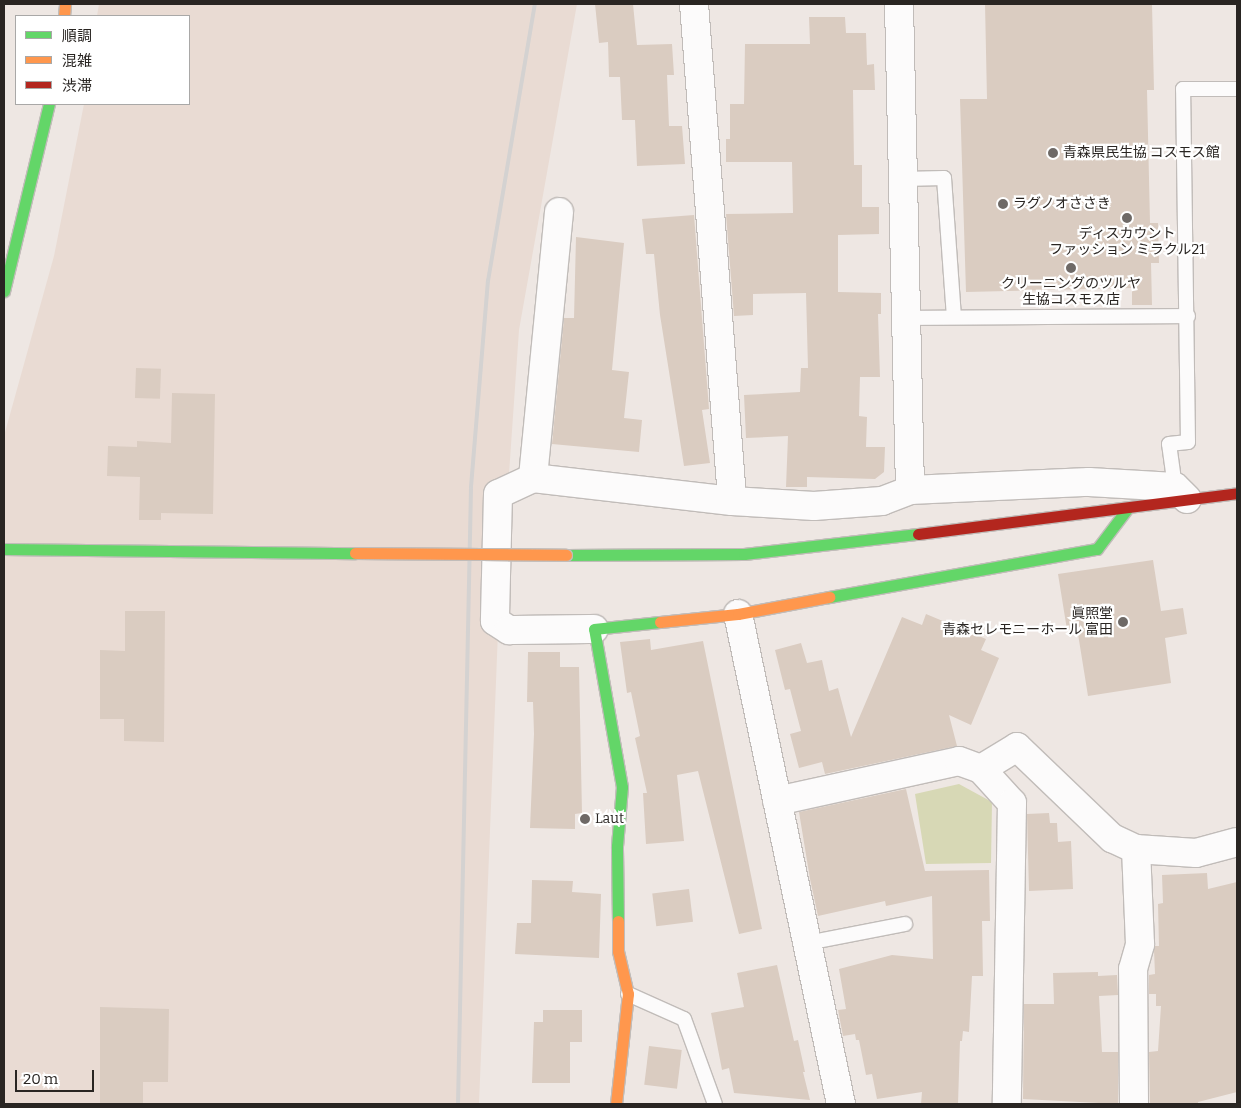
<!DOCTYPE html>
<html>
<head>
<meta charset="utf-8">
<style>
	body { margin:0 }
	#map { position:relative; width:1241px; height:1108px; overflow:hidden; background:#eee7e3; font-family:Bitter,"Noto Sans JP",serif }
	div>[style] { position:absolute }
	.built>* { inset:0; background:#e9dbd3 }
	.green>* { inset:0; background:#d7d8b5 }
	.building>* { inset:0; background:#daccc1; transform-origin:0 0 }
	.roads { filter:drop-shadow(1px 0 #c1bcb9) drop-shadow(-1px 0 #c1bcb9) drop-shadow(0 1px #c1bcb9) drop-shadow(0 -1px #c1bcb9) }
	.lane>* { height:14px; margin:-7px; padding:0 7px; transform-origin:7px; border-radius:7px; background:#fcfbfb }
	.street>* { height:28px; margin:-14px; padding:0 14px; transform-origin:14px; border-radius:14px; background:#fcfbfb }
	.fast>* { height:11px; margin:-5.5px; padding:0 5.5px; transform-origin:5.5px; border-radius:5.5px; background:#63d668 }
	.slow>* { height:11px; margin:-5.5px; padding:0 5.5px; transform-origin:5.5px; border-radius:5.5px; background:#ff974d }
	.jam>* { height:11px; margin:-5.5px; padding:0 5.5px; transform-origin:5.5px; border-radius:5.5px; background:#b3261e }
	.rail>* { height:4px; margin:-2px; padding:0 2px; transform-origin:2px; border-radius:2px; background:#d4d2d1 }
	.bridges { filter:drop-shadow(1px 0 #c1bcb9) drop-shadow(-1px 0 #c1bcb9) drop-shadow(0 1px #c1bcb9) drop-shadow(0 -1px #c1bcb9) }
	.fast-bridge>* { height:11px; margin:-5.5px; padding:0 5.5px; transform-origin:5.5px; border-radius:5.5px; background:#63d668 }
	.slow-bridge>* { height:11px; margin:-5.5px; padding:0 5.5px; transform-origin:5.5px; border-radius:5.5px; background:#ff974d }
	.dots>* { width:14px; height:14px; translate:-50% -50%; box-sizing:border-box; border:2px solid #fff; border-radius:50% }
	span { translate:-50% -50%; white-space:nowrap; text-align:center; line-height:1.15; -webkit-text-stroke:4.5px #fff; paint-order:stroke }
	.poi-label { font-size:14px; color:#292522 }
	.left { translate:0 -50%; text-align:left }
	.right { translate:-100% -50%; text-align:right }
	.frame { position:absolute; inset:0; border:5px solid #292522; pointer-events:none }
	.legend { position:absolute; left:15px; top:15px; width:175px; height:90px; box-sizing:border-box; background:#fff; border:1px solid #a9a8a7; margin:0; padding:6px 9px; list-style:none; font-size:15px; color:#292522 }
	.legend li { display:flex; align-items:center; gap:10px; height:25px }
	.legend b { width:25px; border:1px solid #a9a8a7 }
	.scale { position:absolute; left:15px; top:1070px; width:79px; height:22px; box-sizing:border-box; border:2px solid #292522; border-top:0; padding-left:6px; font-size:15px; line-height:18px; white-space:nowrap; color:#292522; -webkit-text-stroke:4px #fff; paint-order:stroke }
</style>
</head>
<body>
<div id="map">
	<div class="built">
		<div style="clip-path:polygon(99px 4px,577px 4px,519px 330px,498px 632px,479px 1104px,4px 1104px,4px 436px,54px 256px,84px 104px,189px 104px,189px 16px,97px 16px)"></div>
	</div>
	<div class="green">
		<div style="clip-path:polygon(959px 784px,992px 802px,991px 863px,926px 864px,915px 794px)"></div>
	</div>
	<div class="building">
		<div style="clip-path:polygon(595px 4px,633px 4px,637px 45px,672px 44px,674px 75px,667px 75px,669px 126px,682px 126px,685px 164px,637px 166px,635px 120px,622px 120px,620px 77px,609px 77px,608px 42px,599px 43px)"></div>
		<div style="clip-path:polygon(985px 4px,1152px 4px,1154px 90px,1147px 90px,1150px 223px,1158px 223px,1159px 263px,1151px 263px,1152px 305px,1132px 305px,1132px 288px,966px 292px,960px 99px,987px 99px)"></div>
		<div style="clip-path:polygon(809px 17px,845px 17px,846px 33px,866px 33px,867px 65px,874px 64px,875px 90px,853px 90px,854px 165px,862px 165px,862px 207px,879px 207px,879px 234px,838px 235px,838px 292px,881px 293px,881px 314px,878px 314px,880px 377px,860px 377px,859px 416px,867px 417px,866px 447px,885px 447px,884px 472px,875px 479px,807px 477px,807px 487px,786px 487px,788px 436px,746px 438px,744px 395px,800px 392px,801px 368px,808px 368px,806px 293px,753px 294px,753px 315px,734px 316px,726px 214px,793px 213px,792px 162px,726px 162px,726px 139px,730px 139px,730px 104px,744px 104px,745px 44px,810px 44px)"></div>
		<div style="clip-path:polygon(694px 215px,709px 409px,702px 410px,710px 463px,684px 466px,660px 315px,654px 254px,646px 254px,642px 219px)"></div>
		<div style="clip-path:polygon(576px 237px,624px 243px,612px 370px,629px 372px,624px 418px,642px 420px,639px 452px,552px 444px,564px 318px,574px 318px)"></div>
		<div style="left:136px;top:368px;width:25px;height:30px;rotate:2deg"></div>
		<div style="clip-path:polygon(172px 393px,215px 394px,213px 514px,161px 513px,161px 520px,139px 520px,140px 477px,107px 476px,108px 446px,137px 447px,137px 441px,171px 443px)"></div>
		<div style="clip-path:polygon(1153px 560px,1161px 611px,1183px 608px,1187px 634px,1165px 638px,1171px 683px,1088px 696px,1078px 634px,1068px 636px,1058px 574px)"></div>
		<div style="clip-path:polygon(125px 611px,165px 611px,164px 742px,124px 741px,124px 719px,100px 719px,100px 650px,125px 651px)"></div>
		<div style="clip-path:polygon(926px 614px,986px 639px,981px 650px,999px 658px,971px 725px,949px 715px,957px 746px,825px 774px,822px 762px,799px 768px,790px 734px,801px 731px,790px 689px,785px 690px,775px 650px,801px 643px,807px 663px,822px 660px,829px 691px,838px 688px,851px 737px,902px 617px,922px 625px)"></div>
		<div style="clip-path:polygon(650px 639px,651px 650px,703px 641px,762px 929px,739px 934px,698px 771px,677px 775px,684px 841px,646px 844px,643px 793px,647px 793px,635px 738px,640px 736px,631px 692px,627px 693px,620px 642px)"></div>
		<div style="clip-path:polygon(528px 652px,560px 652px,560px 667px,579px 667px,582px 813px,575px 814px,575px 829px,530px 828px,534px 734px,533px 702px,527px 702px)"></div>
		<div style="clip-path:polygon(906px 789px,925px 871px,989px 870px,990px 921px,982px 921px,983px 976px,972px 976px,969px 1032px,963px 1031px,962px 1041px,960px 1041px,958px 1104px,921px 1104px,922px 1092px,877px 1099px,872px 1074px,866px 1075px,859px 1040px,856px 1040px,855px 1034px,843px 1036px,838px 1010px,846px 1009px,839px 969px,892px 955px,933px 959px,932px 896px,886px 906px,885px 901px,818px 916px,810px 879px,799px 812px)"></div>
		<div style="clip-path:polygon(1049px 813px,1050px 823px,1057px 823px,1058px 842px,1071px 841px,1073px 889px,1029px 891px,1027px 814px)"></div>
		<div style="clip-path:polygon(1207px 873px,1208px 889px,1237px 882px,1237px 1092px,1198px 1102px,1198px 1104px,1150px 1104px,1149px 1052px,1158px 1051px,1161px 1006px,1156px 1006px,1156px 994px,1149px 994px,1149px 975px,1155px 974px,1154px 950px,1155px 946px,1159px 946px,1158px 904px,1163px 903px,1162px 875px)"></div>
		<div style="clip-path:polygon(532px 880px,573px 881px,572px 892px,601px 894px,599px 958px,515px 954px,517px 923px,531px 923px)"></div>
		<div style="left:689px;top:889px;width:33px;height:37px;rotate:83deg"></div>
		<div style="clip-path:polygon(777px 965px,794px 1041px,798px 1040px,805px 1072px,803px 1072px,810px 1100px,734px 1093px,729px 1068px,722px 1070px,711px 1013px,744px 1007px,737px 973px)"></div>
		<div style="clip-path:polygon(1098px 972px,1098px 976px,1117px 975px,1118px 995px,1099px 996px,1102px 1052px,1118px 1052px,1118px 1104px,1023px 1099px,1024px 1004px,1054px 1004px,1053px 973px)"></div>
		<div style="clip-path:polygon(100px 1007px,169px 1009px,168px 1082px,143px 1082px,143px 1104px,100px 1104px)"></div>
		<div style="clip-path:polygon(543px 1010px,582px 1010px,582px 1042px,570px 1042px,570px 1083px,532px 1083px,534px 1022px,543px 1022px)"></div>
		<div style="left:649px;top:1046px;width:33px;height:39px;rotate:7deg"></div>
	</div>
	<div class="roads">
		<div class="lane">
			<div style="left:903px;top:179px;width:41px;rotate:-1.4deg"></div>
			<div style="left:944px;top:178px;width:139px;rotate:85.9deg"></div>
			<div style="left:906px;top:318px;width:282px;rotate:-0.4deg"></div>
			<div style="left:1175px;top:487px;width:43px;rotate:-97.9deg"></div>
			<div style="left:1169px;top:444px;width:19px;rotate:-6deg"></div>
			<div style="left:1188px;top:442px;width:353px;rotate:-90.8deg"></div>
			<div style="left:1183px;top:89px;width:54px"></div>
			<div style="left:807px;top:943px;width:100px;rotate:-11deg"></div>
			<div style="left:628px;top:994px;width:61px;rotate:24.1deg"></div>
			<div style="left:684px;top:1019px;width:90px;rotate:70deg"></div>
		</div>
		<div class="street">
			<div style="left:694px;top:4px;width:498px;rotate:85.6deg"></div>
			<div style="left:899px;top:4px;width:486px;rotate:88.7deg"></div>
			<div style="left:910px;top:490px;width:179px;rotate:-2.6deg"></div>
			<div style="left:1089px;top:482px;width:86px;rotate:3.3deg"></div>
			<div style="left:1175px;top:487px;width:17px;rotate:45deg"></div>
			<div style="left:559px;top:212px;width:267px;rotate:95.6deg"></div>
			<div style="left:533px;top:478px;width:200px;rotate:6.6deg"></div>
			<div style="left:732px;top:501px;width:82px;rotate:3.5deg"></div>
			<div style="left:814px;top:506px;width:68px;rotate:-4.2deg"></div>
			<div style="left:882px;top:501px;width:30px;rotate:-21deg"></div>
			<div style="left:533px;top:478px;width:38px;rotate:155deg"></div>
			<div style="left:498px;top:494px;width:127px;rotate:91.4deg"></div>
			<div style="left:495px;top:621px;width:17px;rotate:33deg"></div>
			<div style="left:509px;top:630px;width:85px;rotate:-0.7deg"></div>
			<div style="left:738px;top:614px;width:501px;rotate:78.13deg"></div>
			<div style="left:981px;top:769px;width:42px;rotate:-31.4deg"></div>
			<div style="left:1017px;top:747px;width:132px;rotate:43.8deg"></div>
			<div style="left:1112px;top:838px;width:26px;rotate:25deg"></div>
			<div style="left:1136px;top:849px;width:60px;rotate:3.8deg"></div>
			<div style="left:1196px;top:853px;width:42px;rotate:-15deg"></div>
			<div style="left:777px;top:801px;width:186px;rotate:-12.4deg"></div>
			<div style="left:959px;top:761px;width:23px;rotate:20deg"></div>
			<div style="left:981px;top:769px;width:46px;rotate:47.6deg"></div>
			<div style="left:1012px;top:803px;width:301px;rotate:91deg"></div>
			<div style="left:1134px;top:1104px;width:135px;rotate:-90.4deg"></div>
			<div style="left:1133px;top:969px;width:26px;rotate:-74deg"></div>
			<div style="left:1140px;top:944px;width:95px;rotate:-92.4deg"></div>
		</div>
		<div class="fast">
			<div style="left:4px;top:291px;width:192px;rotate:-76.5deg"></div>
			<div style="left:566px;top:555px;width:178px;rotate:-0.3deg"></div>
			<div style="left:744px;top:554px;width:175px;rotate:-6.6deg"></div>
			<div style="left:829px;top:597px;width:272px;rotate:-10.2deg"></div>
			<div style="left:1097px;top:549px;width:50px;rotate:-53.1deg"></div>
			<div style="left:618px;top:921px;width:75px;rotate:-90.8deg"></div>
			<div style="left:617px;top:846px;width:59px;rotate:-85.2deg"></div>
			<div style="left:622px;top:787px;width:160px;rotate:-100deg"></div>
			<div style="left:594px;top:629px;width:66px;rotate:-6.1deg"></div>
		</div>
		<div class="slow">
			<div style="left:64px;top:16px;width:12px;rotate:-85deg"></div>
			<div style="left:660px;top:622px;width:78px;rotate:-5.9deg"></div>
			<div style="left:738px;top:614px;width:93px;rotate:-10.6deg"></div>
			<div style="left:616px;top:1104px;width:111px;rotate:-83.8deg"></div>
			<div style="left:628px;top:994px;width:44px;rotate:-103.1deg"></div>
			<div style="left:618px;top:951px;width:30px;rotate:-90deg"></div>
		</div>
		<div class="jam">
			<div style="left:918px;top:534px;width:322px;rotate:-7.3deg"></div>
		</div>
	</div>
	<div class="rail">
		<div style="left:458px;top:1104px;width:617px;rotate:-88.79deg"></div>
		<div style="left:471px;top:487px;width:207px;rotate:-85.3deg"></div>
		<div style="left:488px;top:281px;width:281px;rotate:-80.4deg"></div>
	</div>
	<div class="bridges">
		<div class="fast-bridge">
			<div style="left:4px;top:549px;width:351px;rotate:0.7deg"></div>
		</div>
		<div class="slow-bridge">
			<div style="left:355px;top:553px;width:211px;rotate:0.5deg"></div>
		</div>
	</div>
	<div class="dots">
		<div style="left:1053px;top:153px;background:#6e6966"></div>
		<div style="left:1003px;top:204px;background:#6e6966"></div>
		<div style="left:1127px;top:218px;background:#6e6966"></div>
		<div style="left:1071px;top:268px;background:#6e6966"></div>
		<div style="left:1123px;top:622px;background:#6e6966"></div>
		<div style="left:585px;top:819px;background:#6e6966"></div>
	</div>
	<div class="poi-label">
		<span class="left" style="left:1063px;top:153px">青森県民生協 コスモス館</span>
		<span class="left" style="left:1013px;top:204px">ラグノオささき</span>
		<span style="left:1127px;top:242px">ディスカウント<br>ファッション ミラクル21</span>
		<span style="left:1071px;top:292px">クリーニングのツルヤ<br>生協コスモス店</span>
		<span class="right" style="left:1113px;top:622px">眞照堂<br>青森セレモニーホール 富田</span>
		<span class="left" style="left:595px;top:819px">Laut</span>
	</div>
	<div class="frame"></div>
	<ul class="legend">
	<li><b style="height:6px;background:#63d668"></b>順調</li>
	<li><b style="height:6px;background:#ff974d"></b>混雑</li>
	<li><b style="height:6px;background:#b3261e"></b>渋滞</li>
	</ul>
	<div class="scale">20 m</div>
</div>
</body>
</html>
